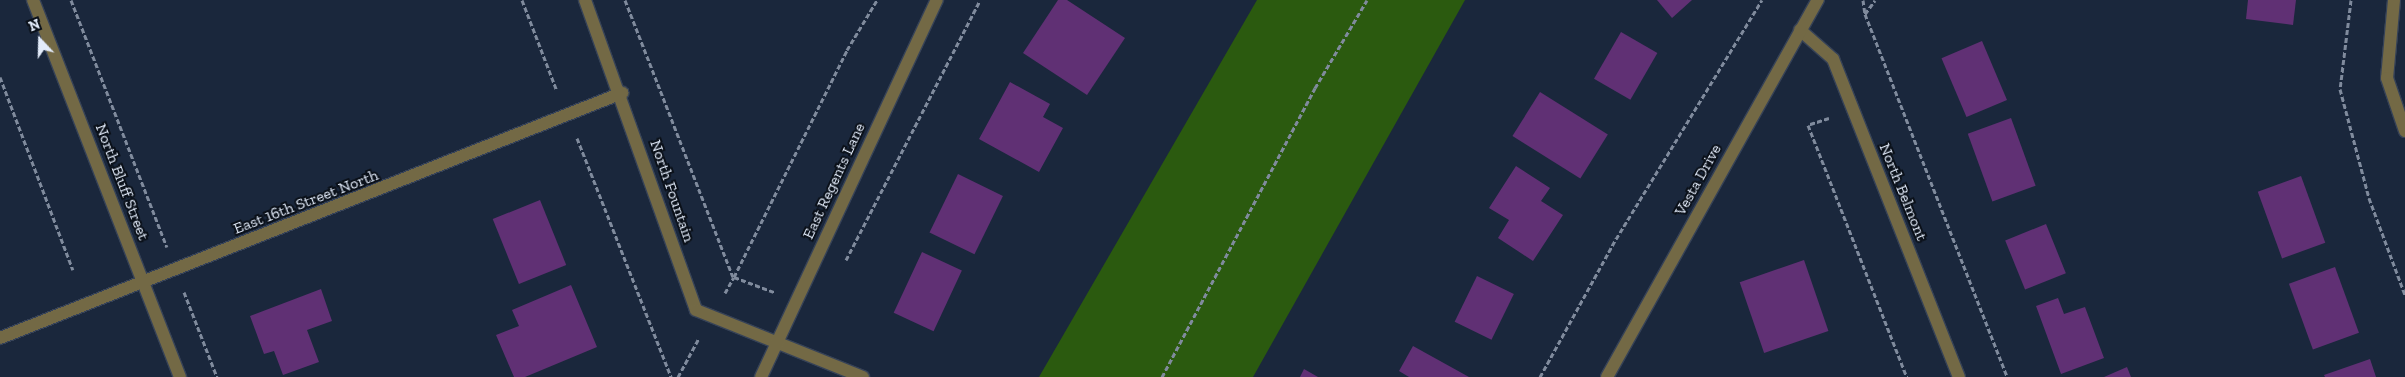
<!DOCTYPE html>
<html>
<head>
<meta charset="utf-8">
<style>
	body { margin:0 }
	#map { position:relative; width:2405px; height:377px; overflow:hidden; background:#1a273c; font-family:"Zilla Slab",serif }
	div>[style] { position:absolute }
	.green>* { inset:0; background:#2b5a0f }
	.building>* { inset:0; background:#603074; transform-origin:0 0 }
	.path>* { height:3px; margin-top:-1.5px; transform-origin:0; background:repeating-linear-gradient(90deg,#808b9d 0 5px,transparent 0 7.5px) }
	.roads { filter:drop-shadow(1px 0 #364257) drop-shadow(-1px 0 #364257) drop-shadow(0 1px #364257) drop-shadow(0 -1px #364257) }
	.minor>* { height:12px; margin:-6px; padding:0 6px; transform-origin:6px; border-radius:6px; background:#736945 }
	span { translate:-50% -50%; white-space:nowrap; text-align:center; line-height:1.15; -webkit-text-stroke:4px #0a1019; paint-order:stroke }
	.street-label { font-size:16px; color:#e2ebfa }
	.north { position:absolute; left:15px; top:15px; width:50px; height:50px; -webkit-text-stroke:4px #0a1019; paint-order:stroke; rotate:339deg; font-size:14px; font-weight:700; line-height:20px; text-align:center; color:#e2ebfa }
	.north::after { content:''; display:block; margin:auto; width:18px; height:22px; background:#e2ebfa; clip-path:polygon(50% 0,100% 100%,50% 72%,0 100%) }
</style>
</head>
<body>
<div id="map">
	<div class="green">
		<div style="clip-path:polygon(1257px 0,1465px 0,1253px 377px,1039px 377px)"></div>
	</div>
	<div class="building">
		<div style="clip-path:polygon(1058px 0,1067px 0,1125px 38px,1087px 95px,1023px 53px)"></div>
		<div style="clip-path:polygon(1657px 0,1692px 0,1672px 18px)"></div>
		<div style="clip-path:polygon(2248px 0,2296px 0,2293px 25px,2246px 19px)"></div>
		<div style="left:1621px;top:32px;width:42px;height:54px;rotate:30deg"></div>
		<div style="left:1982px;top:41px;width:64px;height:44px;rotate:67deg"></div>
		<div style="clip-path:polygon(1010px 82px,1050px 104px,1043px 117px,1063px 128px,1039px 172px,979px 139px)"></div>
		<div style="left:1540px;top:92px;width:80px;height:52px;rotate:32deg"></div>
		<div style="left:2011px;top:118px;width:72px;height:46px;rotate:70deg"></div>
		<div style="clip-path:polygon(1516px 166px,1550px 188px,1541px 201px,1563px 215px,1533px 261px,1498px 238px,1509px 220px,1489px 208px)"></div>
		<div style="left:958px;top:174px;width:50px;height:65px;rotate:26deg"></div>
		<div style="left:2301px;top:176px;width:71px;height:46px;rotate:70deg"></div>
		<div style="left:540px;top:200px;width:70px;height:51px;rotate:68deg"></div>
		<div style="left:2046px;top:224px;width:53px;height:44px;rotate:68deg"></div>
		<div style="left:922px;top:252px;width:44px;height:67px;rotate:25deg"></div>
		<div style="left:1804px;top:260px;width:75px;height:68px;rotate:71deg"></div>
		<div style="left:2335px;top:267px;width:70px;height:49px;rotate:70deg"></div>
		<div style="left:1477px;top:276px;width:41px;height:51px;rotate:26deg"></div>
		<div style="clip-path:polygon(571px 285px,597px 347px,525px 377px,514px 377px,496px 335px,519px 326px,512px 310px)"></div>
		<div style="clip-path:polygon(321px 289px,332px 321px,307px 330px,319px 362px,283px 375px,274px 351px,264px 354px,250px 316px)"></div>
		<div style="clip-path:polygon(2058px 298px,2064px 314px,2085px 307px,2104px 358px,2061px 374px,2036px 306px)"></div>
		<div style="clip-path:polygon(1413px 346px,1469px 377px,1409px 377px,1399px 371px)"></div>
		<div style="clip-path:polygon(2370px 359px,2376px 377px,2325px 377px,2324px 375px)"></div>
		<div style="clip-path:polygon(2127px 367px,2131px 377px,2104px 377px)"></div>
		<div style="clip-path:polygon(1304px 369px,1318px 377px,1300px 377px)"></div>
	</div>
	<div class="path">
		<div style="left:71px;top:0;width:265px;rotate:68.8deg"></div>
		<div style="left:522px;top:0;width:97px;rotate:69deg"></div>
		<div style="left:625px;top:0;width:297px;rotate:68.7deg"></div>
		<div style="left:1863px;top:0;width:14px;rotate:82deg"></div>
		<div style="left:1865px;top:14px;width:390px;rotate:68.6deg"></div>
		<div style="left:2351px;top:0;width:90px;rotate:97deg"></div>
		<div style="left:2340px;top:89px;width:113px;rotate:75.1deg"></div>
		<div style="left:2369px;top:198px;width:103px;rotate:69.6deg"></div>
		<div style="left:1865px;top:14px;width:17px;rotate:-54deg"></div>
		<div style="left:0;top:77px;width:206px;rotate:69.3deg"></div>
		<div style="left:1829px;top:118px;width:22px;rotate:162deg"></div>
		<div style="left:1808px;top:125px;width:271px;rotate:68.6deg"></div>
		<div style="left:577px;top:138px;width:257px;rotate:68.5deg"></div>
		<div style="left:846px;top:260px;width:292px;rotate:-62.7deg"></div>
		<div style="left:734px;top:277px;width:254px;rotate:-63.5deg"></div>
		<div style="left:847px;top:50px;width:58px;rotate:-59deg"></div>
		<div style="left:184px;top:292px;width:91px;rotate:68.8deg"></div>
		<div style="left:725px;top:293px;width:18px;rotate:-61deg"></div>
		<div style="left:734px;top:277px;width:43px;rotate:20.6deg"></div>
		<div style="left:678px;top:377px;width:44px;rotate:-61.7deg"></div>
		<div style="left:1162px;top:377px;width:327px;rotate:-62.1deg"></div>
		<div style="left:1315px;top:88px;width:102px;rotate:-59.4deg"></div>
		<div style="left:1540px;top:377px;width:158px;rotate:-61.2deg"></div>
		<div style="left:1616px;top:239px;width:280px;rotate:-58.6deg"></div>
	</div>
	<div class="roads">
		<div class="minor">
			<div style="left:33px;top:0;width:405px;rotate:68.7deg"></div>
			<div style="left:585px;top:0;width:329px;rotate:70.3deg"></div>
			<div style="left:696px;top:310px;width:180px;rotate:21.9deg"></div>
			<div style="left:2394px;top:0;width:78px;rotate:95.1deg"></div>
			<div style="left:2387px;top:78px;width:56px;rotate:71.2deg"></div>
			<div style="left:1800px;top:30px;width:44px;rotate:41.3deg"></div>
			<div style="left:1833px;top:59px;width:342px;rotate:68.4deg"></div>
			<div style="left:0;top:338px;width:669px;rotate:-21.5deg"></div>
			<div style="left:761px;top:377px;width:416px;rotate:-65deg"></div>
			<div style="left:1607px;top:377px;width:432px;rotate:-60.8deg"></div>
		</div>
	</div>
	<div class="street-label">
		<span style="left:1698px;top:180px;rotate:-61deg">Vesta Drive</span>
		<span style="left:834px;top:181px;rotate:-65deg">East Regents Lane</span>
		<span style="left:122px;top:182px;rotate:69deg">North Bluff Street</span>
		<span style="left:672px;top:191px;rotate:71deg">North Fountain</span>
		<span style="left:1903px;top:192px;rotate:68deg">North Belmont</span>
		<span style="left:306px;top:202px;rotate:-21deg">East 16th Street North</span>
	</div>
	<div class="north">N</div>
</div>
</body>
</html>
